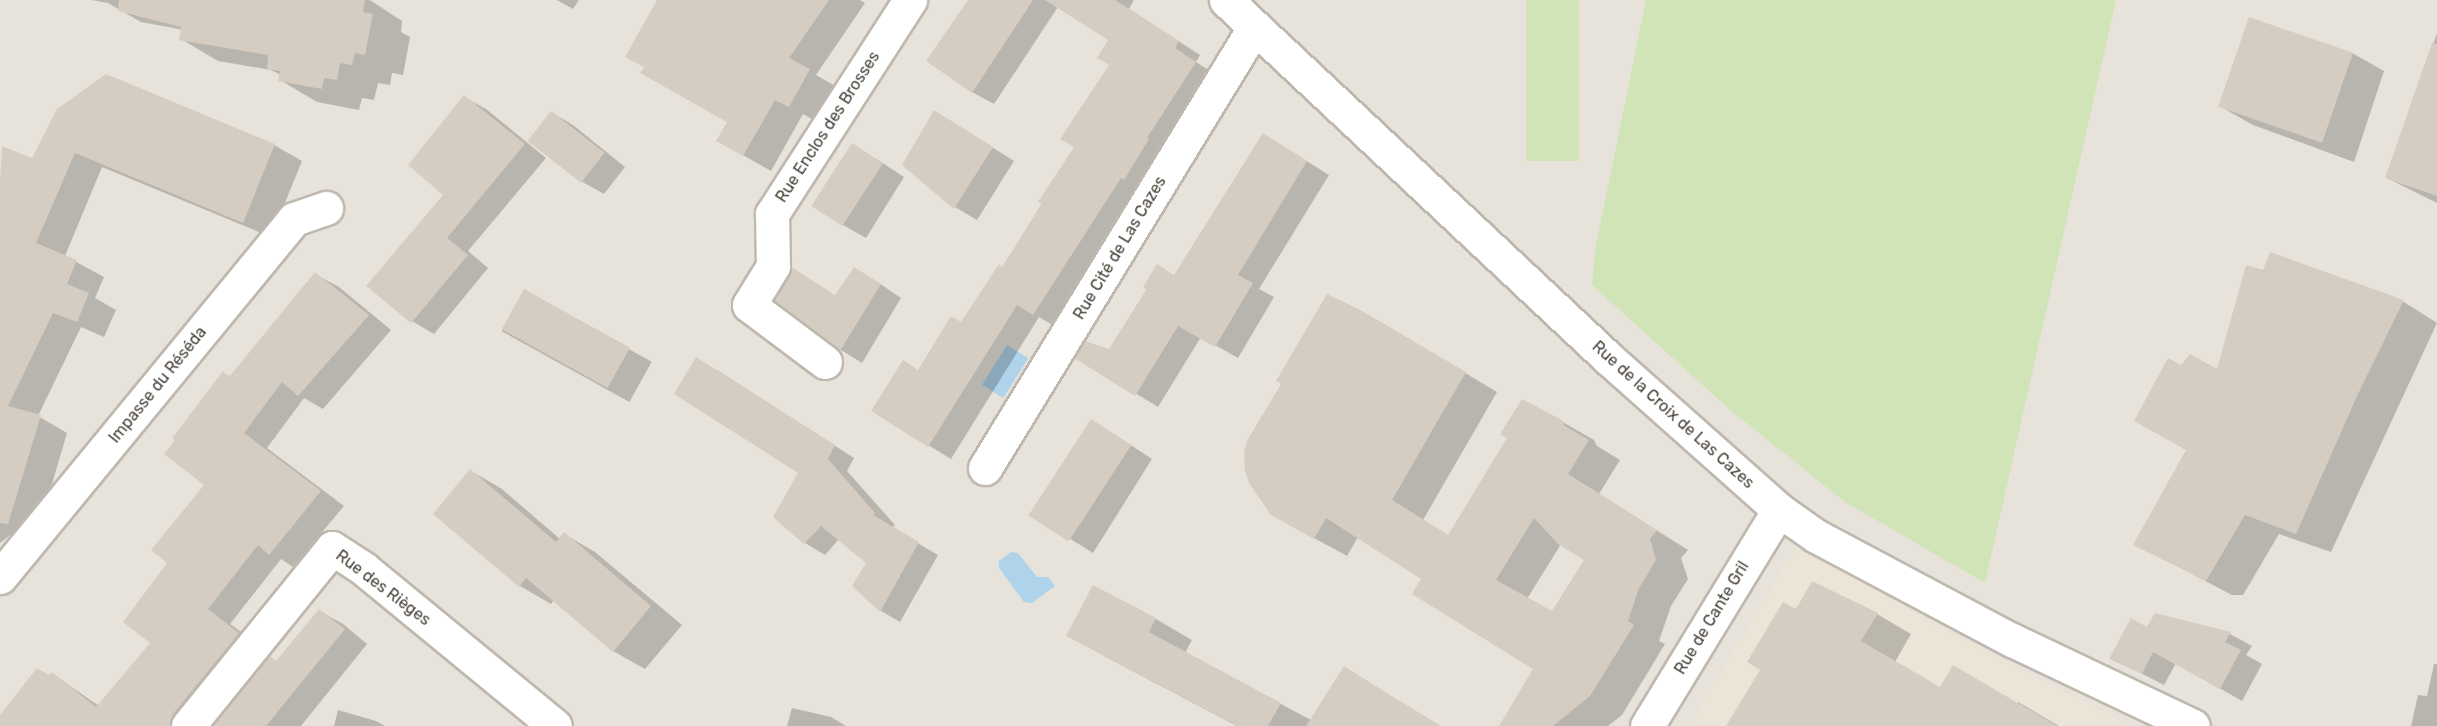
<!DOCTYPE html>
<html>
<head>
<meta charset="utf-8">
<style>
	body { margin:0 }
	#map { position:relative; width:2437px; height:726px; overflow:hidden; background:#f4f1eb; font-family:Rubik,sans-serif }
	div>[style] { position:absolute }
	.residential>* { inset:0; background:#e7e3da; transform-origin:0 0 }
	.education>* { inset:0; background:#ece5d7 }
	.green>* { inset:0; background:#d1e4b8; transform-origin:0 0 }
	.water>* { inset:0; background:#aed3ea; transform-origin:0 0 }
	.shadow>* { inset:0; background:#0003; transform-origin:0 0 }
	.building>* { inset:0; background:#d5cdc1; transform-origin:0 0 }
	.roads { filter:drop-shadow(2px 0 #bfb8ae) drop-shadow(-2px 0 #bfb8ae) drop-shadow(0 2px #bfb8ae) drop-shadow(0 -2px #bfb8ae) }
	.street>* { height:33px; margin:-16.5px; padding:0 16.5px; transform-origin:16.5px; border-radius:16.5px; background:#fff }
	span { translate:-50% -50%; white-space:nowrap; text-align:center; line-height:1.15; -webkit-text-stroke:4.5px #fff; paint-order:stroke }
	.street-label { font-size:16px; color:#484239 }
</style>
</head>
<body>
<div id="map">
	<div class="residential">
		<div style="left:0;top:0;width:2437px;height:726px"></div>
	</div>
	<div class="education">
		<div style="clip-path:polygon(1798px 544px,1940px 628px,2130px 726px,1689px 726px)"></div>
	</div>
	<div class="green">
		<div style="left:1526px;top:0;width:53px;height:161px"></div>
		<div style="clip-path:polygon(1646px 0,2116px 0,1985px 583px,1845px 502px,1729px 409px,1592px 285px,1595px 250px)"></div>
	</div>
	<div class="water">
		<div style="left:1007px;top:345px;width:25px;height:47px;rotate:32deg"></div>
		<div style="clip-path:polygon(1011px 552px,1018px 553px,1037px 577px,1048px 577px,1055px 586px,1032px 603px,1024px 602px,999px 568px,999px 561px)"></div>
	</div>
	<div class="shadow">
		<div style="clip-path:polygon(91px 0,370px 0,402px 21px,401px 32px,410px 37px,403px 75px,392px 73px,390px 85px,378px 83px,374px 100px,362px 98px,359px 110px,317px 102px,280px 80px,281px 75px,271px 70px,218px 61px,181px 39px,182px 30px,179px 29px,141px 22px,108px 3px)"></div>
		<div style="clip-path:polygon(557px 0,579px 0,573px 9px)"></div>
		<div style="clip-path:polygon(659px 0,860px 0,865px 3px,816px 75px,837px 87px,817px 122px,803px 114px,771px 171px,718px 141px,729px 122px,646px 67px)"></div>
		<div style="clip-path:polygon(969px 0,1134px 0,1129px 9px,1200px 55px,1196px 62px,1218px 76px,1056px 327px,1039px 317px,951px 459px,873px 411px,918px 371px,962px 324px,1003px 268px,1076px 147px,1111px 65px,1110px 40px,1058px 7px,994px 104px,972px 92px)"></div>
		<div style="clip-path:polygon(2437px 33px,2437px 203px,2387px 178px)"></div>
		<div style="clip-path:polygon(2352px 53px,2384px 71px,2354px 162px,2253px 125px,2221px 107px)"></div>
		<div style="clip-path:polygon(464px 97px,486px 109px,546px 158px,468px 251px,488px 268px,434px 334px,412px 321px,445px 195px)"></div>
		<div style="clip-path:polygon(58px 110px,274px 145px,302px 161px,271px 237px,102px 167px,65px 256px,104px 277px,95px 298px,116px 310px,104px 337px,81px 327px,38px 416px,67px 433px,52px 484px,27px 522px,0 543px,0 204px,33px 160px)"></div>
		<div style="clip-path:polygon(551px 112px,573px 125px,625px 167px,604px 194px,581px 181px)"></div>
		<div style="clip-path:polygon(957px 125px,1014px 161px,977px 220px,955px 207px)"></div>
		<div style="clip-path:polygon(1286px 148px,1329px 175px,1259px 289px,1274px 297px,1238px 358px,1201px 337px,1158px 407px,1076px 357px,1110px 351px)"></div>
		<div style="clip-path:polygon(875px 158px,904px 177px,866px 238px,843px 225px)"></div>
		<div style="clip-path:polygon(2271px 254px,2404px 302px,2437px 323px,2331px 552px,2279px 534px,2243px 595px,2232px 595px,2135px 544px,2188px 450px,2181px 367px,2218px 371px)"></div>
		<div style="clip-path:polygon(315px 274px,339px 287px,391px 330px,323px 409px,304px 398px,267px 448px,344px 506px,293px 567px,281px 559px,230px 624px,262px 647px,198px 726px,13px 726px,53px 674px,99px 706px,152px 643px,169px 563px,206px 484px,223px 373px,231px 377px)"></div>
		<div style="clip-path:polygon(876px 281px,901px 298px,862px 363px,841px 350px,776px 300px,836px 296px)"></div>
		<div style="left:524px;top:291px;width:146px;height:46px;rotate:29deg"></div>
		<div style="clip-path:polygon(evenodd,1395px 331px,1497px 392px,1423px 520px,1449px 536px,1561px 421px,1594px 440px,1597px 446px,1620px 460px,1599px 494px,1688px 550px,1681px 558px,1688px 579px,1671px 606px,1659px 641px,1665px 644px,1622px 715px,1608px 726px,1535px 726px,1535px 668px,1423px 578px,1358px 537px,1347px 556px,1305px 533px,1395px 331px,1561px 544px,1586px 560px,1552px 613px,1527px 599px,1561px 544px)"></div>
		<div style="clip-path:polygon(717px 370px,854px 458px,847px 471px,895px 525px,892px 528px,938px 555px,900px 622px,881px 611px,854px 586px,868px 563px,839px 539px,825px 555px,805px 543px,775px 517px,800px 473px)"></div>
		<div style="clip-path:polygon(1114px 434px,1152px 459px,1093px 553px,1032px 515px)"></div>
		<div style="clip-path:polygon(471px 471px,502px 489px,560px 539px,564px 534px,595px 552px,682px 625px,645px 669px,613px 651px,554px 600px,551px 604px,520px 586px)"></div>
		<div style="clip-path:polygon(320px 611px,343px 624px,367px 644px,301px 726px,214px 726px,270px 657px,277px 662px)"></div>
		<div style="clip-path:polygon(1797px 611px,1877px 614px,1911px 634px,1895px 662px,1940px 689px,2017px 704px,2018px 702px,2059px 726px,1728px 726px)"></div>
		<div style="clip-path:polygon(2156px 615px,2230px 634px,2252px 646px,2246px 655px,2262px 664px,2242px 701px,2176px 663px,2164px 685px,2111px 658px,2148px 629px)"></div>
		<div style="clip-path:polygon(1156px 619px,1192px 640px,1185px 653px,1311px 720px,1344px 668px,1440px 726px,1237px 726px,1104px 656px)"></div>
		<div style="clip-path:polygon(2434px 664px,2437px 664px,2437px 726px,2411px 726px,2418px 695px,2427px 696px)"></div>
		<div style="clip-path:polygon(792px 708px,831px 717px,846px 726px,787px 726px)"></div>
		<div style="clip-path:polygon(338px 710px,376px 721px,385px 726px,334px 726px)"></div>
	</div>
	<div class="building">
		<div style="clip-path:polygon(119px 0,365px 0,363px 12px,373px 14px,365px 55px,355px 53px,352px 65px,340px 63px,337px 80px,324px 78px,322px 89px,278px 81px,280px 71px,267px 69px,268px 55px,179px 40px,181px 27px,118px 11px)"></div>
		<div style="clip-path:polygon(657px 0,829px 0,789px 58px,810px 69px,789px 107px,775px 100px,743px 156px,716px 141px,727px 122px,640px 73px,644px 67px,625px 57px)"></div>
		<div style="clip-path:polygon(968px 0,1033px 0,972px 93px,926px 61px)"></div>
		<div style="clip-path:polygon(1045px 0,1115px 0,1179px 41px,1175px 48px,1196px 62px,1147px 138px,1149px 139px,1124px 180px,1121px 178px,1033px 315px,1017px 305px,928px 447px,871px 411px,903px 360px,918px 370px,951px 316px,961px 322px,999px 264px,1002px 267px,1042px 204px,1038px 202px,1074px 147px,1060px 139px,1109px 65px,1097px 58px,1108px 40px)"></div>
		<div style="left:2249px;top:17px;width:110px;height:95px;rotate:19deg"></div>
		<div style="clip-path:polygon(2432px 43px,2437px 44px,2437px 196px,2385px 178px)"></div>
		<div style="clip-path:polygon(106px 74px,275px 144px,243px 223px,75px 153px,36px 243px,77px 260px,67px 284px,89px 293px,77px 322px,53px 313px,8px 406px,41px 415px,8px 524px,0 523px,0 182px,2px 146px,32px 158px,57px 109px)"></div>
		<div style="clip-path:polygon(464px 95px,525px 144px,447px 238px,468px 255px,411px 323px,366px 286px,443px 195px,408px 165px)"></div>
		<div style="clip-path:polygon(934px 110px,993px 147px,954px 209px,902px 165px)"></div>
		<div style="left:551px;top:111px;width:68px;height:38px;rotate:38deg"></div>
		<div style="clip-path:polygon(1263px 133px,1307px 161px,1238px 275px,1253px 283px,1215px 347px,1178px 326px,1135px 396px,1074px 358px,1085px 341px,1109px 349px,1146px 290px,1143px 287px,1157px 264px,1174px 275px)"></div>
		<div style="left:852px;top:143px;width:37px;height:75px;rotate:33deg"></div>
		<div style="clip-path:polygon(2270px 252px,2404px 300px,2358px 394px,2296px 534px,2245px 515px,2206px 581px,2133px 545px,2186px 450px,2134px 421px,2168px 358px,2181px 365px,2190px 354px,2217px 369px,2246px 265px,2263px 270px)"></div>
		<div style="clip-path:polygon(854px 267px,881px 284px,840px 351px,774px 300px,793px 268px,835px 295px)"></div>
		<div style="clip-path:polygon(315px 272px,369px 315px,298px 396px,282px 382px,244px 433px,321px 491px,269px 555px,258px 545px,208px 609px,239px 633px,173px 714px,170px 726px,0 726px,0 715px,37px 668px,49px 675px,52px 672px,96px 707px,150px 643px,123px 622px,167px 563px,151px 550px,204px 485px,164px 454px,174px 442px,173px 437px,223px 371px,229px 377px)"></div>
		<div style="left:524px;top:289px;width:121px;height:46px;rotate:29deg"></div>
		<div style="clip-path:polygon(evenodd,1327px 294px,1362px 311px,1466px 372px,1392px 500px,1448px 535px,1507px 438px,1500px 434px,1522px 399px,1562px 420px,1565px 426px,1589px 440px,1568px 474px,1657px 530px,1650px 539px,1656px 560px,1639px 588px,1628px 621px,1634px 625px,1590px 696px,1553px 726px,1499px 726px,1533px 669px,1412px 594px,1421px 579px,1326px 518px,1314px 539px,1271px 515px,1249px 483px,1245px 471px,1244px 451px,1248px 439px,1281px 384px,1276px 381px,1327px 294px,1534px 518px,1558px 544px,1584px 560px,1552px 611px,1496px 580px,1534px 518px)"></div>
		<div style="clip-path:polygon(696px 357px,835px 445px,828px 459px,875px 513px,873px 515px,919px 542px,880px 612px,852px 586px,866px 563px,821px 526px,804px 544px,773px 517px,798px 473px,674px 394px)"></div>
		<div style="left:1091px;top:419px;width:48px;height:115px;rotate:33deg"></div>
		<div style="clip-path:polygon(470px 469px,556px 542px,564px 532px,651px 606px,613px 652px,526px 578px,519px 587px,433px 514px)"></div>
		<div style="clip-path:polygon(1812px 581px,1878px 613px,1861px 641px,1940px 687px,1953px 665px,2057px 726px,1726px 726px,1760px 670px,1747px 662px,1783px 602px,1796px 609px)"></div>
		<div style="clip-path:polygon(1093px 585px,1156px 618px,1149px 632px,1281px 703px,1268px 726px,1238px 726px,1066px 636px)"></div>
		<div style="clip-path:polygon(319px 609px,345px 629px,266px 726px,212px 726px,269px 655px,276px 661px)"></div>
		<div style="clip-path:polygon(2155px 613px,2231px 632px,2225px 642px,2241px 650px,2220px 689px,2153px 652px,2142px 674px,2109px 659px,2131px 618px,2147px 627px)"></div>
		<div style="clip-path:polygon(1344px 666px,1385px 692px,1441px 726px,1306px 726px)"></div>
	</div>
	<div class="roads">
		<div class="street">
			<div style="left:1226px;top:0;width:524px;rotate:43.14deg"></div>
			<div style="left:1608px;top:358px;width:229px;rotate:41.6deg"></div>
			<div style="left:1779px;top:510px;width:45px;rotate:35.1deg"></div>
			<div style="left:1816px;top:536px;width:222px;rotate:28deg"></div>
			<div style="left:2012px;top:640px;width:200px;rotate:25.4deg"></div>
			<div style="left:825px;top:362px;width:95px;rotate:-143.1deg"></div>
			<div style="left:749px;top:305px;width:46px;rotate:-58.4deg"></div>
			<div style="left:773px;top:266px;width:52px;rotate:-91.1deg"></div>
			<div style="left:772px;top:214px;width:255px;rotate:-57.2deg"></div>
			<div style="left:985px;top:468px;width:516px;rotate:-58.56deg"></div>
			<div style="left:0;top:577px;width:463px;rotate:-50.6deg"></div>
			<div style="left:294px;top:219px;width:34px;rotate:-19deg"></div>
			<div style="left:188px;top:726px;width:229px;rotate:-51deg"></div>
			<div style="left:332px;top:548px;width:38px;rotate:33deg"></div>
			<div style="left:364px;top:569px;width:247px;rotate:39.4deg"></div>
			<div style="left:1647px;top:726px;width:253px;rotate:-58.6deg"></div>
		</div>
	</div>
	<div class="street-label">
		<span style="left:828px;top:127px;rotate:-57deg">Rue Enclos des Brosses</span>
		<span style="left:1120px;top:248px;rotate:-59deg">Rue Cité de Las Cazes</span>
		<span style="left:158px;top:385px;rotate:-51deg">Impasse du Réséda</span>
		<span style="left:1673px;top:415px;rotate:42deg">Rue de la Croix de Las Cazes</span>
		<span style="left:383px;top:588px;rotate:37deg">Rue des Rièges</span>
		<span style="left:1712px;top:618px;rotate:-59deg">Rue de Cante Gril</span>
	</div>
</div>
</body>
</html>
